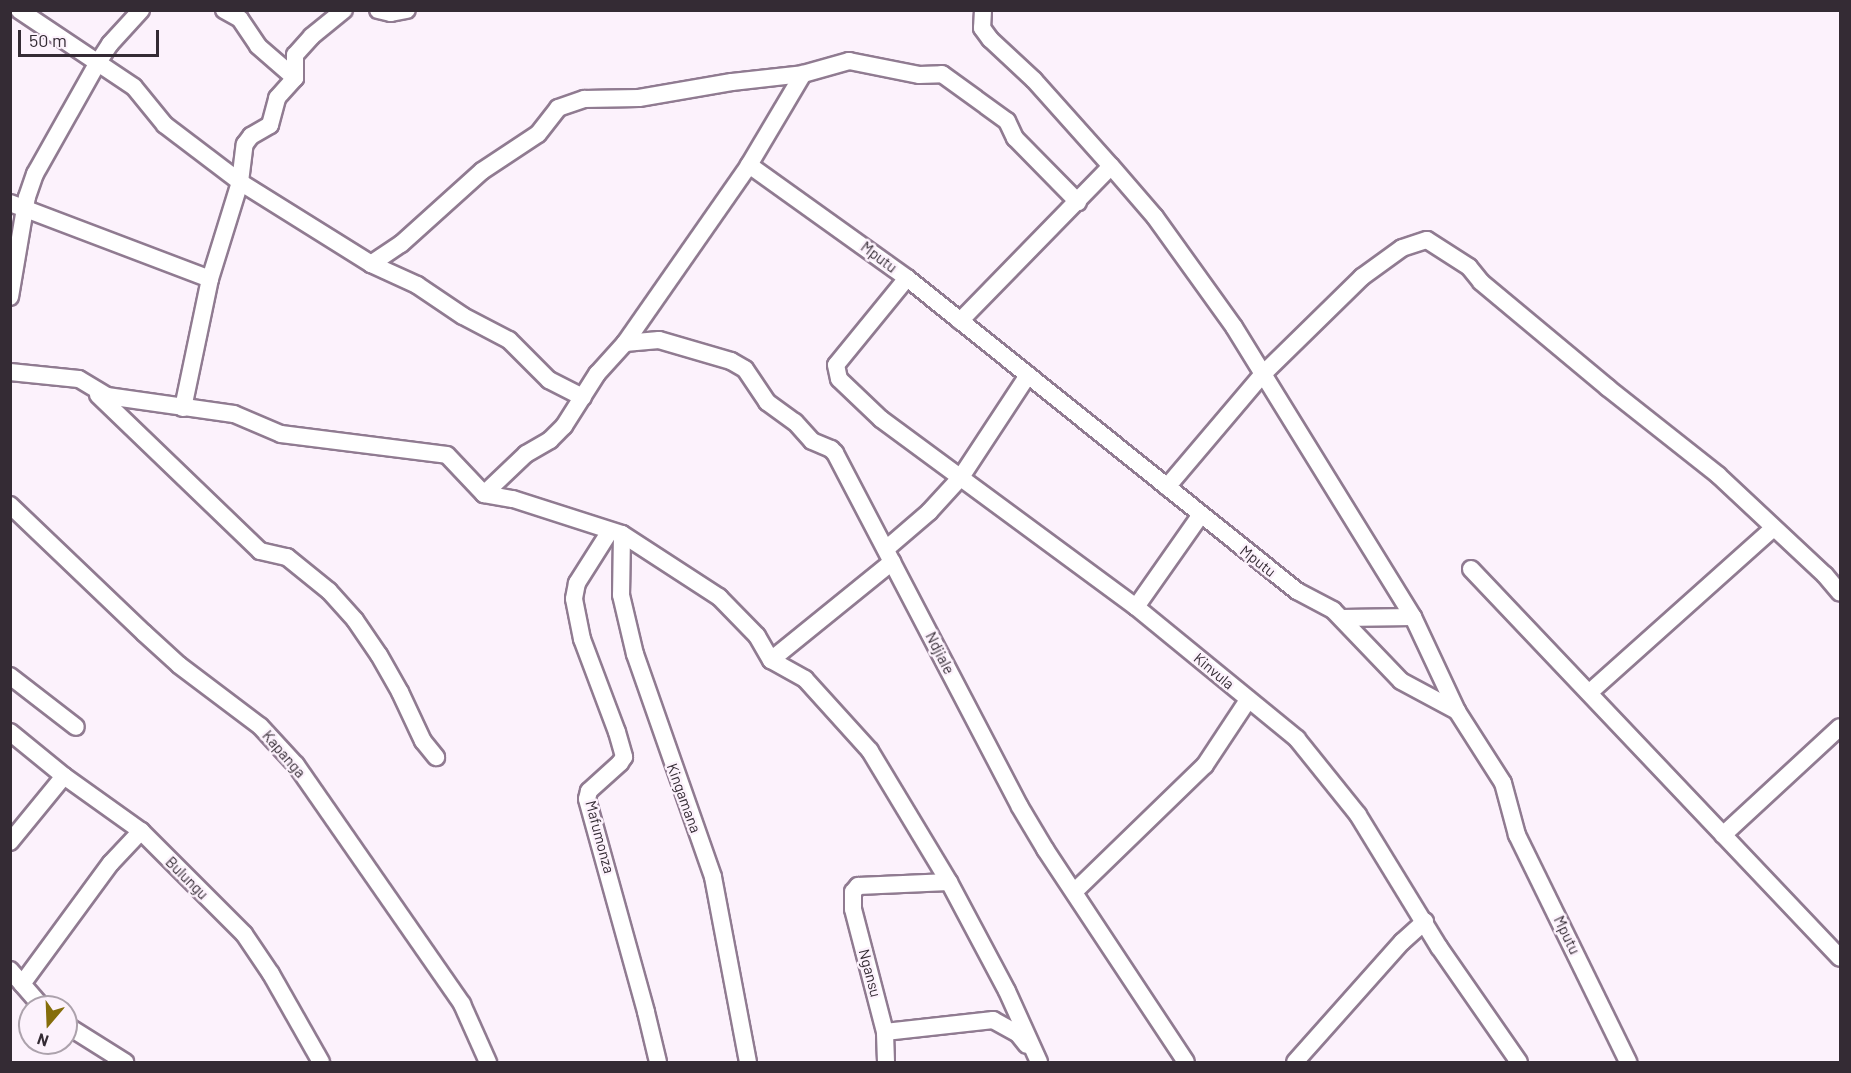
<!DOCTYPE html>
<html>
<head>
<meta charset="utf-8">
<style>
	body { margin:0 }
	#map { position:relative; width:1851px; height:1073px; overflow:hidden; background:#fcf2fc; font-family:Barlow,sans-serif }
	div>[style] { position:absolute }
	.roads { filter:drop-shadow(2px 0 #907b91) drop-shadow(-2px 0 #907b91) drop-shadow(0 2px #907b91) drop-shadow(0 -2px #907b91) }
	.minor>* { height:16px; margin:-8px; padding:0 8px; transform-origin:8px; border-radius:8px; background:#fff }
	span { translate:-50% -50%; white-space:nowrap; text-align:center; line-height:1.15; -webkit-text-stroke:5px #fcf2fc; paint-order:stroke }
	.street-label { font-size:15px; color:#342b34 }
	.frame { position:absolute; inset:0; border:12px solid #342b34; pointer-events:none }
	.north { position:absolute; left:18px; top:995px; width:60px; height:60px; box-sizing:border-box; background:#fcf2fc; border:2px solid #aca2ac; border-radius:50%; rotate:199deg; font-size:16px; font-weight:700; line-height:24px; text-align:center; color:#342b34 }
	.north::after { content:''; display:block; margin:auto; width:21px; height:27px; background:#856d0a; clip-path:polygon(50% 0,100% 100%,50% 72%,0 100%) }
	.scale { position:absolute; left:18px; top:30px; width:141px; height:27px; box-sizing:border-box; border:3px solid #342b34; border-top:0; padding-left:8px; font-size:18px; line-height:21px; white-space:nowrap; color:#342b34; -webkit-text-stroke:4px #fcf2fc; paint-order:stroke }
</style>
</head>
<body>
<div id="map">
	<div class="roads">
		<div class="minor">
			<div style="left:19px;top:10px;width:138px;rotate:33.8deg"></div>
			<div style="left:134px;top:87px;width:49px;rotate:50.8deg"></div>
			<div style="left:165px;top:125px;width:94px;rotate:37.2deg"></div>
			<div style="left:240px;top:182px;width:155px;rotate:32deg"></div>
			<div style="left:371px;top:264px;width:51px;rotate:24.5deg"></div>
			<div style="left:417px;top:285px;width:55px;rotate:34deg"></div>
			<div style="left:463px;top:316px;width:52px;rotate:27.6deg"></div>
			<div style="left:509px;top:340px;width:57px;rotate:45deg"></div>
			<div style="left:549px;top:380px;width:38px;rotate:27deg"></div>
			<div style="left:224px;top:10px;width:18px;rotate:29deg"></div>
			<div style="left:240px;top:19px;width:32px;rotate:56deg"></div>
			<div style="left:258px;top:46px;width:49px;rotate:40.9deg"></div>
			<div style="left:378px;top:10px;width:13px;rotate:13deg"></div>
			<div style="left:391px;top:13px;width:16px;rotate:-11deg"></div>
			<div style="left:983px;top:10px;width:18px;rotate:93deg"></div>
			<div style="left:982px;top:28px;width:14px;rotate:54deg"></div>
			<div style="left:990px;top:39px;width:60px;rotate:43deg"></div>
			<div style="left:1034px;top:80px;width:115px;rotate:48.2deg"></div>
			<div style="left:749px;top:165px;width:194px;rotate:35.6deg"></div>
			<div style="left:907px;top:278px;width:500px;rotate:38.75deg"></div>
			<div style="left:1297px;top:591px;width:41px;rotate:27.8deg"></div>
			<div style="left:1333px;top:610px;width:98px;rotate:46.2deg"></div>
			<div style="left:1401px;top:681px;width:64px;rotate:28.2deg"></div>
			<div style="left:1457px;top:711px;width:85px;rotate:57.4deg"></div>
			<div style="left:1503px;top:783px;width:54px;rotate:74.9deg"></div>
			<div style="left:1517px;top:835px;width:253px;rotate:63.9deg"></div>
			<div style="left:10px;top:203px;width:214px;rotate:20.8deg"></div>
			<div style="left:371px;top:264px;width:36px;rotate:-34deg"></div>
			<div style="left:401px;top:244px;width:109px;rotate:-42deg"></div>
			<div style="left:482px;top:171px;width:67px;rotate:-33.5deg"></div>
			<div style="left:538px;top:134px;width:33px;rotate:-52deg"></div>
			<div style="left:558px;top:108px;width:28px;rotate:-19deg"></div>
			<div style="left:584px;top:99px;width:55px;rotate:-1deg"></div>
			<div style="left:639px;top:98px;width:94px;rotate:-9.8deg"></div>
			<div style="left:732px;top:82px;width:71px;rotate:-6.4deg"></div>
			<div style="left:803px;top:74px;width:48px;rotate:-15.8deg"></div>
			<div style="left:849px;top:61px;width:71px;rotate:11.3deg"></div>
			<div style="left:919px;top:75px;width:23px;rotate:-2deg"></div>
			<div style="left:942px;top:74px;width:80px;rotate:35.9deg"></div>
			<div style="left:1007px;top:121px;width:19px;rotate:65deg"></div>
			<div style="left:1015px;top:138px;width:90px;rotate:45.5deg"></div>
			<div style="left:907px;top:278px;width:112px;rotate:129.2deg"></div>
			<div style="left:836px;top:365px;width:14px;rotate:78deg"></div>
			<div style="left:839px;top:379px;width:58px;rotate:43.6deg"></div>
			<div style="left:881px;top:419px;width:317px;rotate:36.4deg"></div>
			<div style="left:1136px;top:607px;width:208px;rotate:39.3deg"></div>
			<div style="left:1297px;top:739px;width:97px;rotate:51.2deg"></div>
			<div style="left:1358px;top:815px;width:155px;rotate:58.5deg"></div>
			<div style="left:1439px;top:947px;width:140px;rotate:55.2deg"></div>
			<div style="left:10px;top:297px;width:101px;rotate:-80.4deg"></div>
			<div style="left:27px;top:197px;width:24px;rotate:-71deg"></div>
			<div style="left:35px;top:174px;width:126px;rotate:-60.6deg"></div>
			<div style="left:97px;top:64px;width:24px;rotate:-57deg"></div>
			<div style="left:110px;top:44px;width:46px;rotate:-47.6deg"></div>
			<div style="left:960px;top:321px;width:216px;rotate:-45.7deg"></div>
			<div style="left:1111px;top:166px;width:67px;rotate:49.2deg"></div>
			<div style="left:1155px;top:217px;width:135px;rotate:54.3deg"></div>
			<div style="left:1234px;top:327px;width:341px;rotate:58.3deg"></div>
			<div style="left:1413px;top:617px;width:104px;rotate:64.9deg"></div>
			<div style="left:625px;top:343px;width:34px;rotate:-5deg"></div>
			<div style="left:659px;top:340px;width:75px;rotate:16.3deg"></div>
			<div style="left:731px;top:361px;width:16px;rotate:30deg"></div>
			<div style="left:745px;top:369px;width:40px;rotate:56deg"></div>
			<div style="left:767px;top:402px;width:34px;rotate:36deg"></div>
			<div style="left:795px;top:422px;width:25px;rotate:48deg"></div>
			<div style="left:812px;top:441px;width:21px;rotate:23deg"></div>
			<div style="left:831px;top:449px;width:6px;rotate:45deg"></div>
			<div style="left:835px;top:453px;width:399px;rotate:62.4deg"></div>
			<div style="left:1020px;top:807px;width:49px;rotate:59.2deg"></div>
			<div style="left:1045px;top:849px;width:255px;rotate:56.5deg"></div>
			<div style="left:10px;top:372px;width:69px;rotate:5.8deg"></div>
			<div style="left:79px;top:379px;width:33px;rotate:31deg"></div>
			<div style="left:107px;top:396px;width:128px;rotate:8.1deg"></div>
			<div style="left:234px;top:414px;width:51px;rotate:23.1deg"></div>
			<div style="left:281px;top:434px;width:167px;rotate:7.2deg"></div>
			<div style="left:447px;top:455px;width:54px;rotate:46.5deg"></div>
			<div style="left:484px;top:494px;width:29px;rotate:10deg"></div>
			<div style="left:513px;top:499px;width:114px;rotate:17.8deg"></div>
			<div style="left:622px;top:534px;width:116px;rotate:33deg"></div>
			<div style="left:719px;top:597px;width:54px;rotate:45.7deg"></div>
			<div style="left:757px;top:636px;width:28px;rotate:60deg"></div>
			<div style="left:771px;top:660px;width:39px;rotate:29deg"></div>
			<div style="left:805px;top:679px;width:97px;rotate:47.9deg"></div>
			<div style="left:870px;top:751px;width:153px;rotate:58.9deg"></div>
			<div style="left:949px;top:882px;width:123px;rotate:62deg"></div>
			<div style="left:1007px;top:991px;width:78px;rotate:65.7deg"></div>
			<div style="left:98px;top:395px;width:225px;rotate:43.9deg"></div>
			<div style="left:260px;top:551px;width:28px;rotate:13deg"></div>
			<div style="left:287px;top:557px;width:54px;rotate:39deg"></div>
			<div style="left:329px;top:591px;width:39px;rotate:48deg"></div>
			<div style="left:355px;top:620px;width:42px;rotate:55.6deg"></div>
			<div style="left:379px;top:655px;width:43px;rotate:60.4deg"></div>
			<div style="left:400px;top:692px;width:54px;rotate:64.9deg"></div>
			<div style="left:423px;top:741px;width:21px;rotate:51deg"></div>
			<div style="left:183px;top:408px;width:132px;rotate:-78.2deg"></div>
			<div style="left:210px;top:279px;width:102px;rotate:-72.8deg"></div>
			<div style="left:240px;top:182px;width:38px;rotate:-83deg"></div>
			<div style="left:245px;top:144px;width:10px;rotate:-53deg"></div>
			<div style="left:251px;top:136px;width:22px;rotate:-30deg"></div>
			<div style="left:270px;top:125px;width:28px;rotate:-75deg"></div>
			<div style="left:277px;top:98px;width:27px;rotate:-48deg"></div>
			<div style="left:295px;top:78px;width:23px;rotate:-90deg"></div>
			<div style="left:295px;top:55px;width:25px;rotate:-48deg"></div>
			<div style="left:312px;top:36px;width:41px;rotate:-39.1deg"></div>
			<div style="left:1167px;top:487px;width:148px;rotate:-49.7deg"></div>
			<div style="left:1263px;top:374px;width:139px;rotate:-44.4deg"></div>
			<div style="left:1362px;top:277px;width:49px;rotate:-35.9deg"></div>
			<div style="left:1402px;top:248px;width:26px;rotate:-18deg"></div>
			<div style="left:1427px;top:240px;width:50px;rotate:32.7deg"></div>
			<div style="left:1469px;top:267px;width:19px;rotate:51deg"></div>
			<div style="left:1481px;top:282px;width:165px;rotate:39.8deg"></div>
			<div style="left:1608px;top:388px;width:140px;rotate:38.3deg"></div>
			<div style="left:1718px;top:475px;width:146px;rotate:43.1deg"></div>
			<div style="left:1825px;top:575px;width:23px;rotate:50deg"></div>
			<div style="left:484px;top:494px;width:58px;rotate:-43.6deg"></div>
			<div style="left:526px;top:454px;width:28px;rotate:-30deg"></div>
			<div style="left:550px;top:440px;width:20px;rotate:-45deg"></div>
			<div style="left:564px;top:426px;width:62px;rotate:-57.6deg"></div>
			<div style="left:597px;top:374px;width:42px;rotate:-47.9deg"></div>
			<div style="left:625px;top:343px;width:217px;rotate:-55.1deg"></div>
			<div style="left:749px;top:165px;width:106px;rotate:-59.3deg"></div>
			<div style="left:10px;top:505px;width:185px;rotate:43.7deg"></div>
			<div style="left:144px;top:633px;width:47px;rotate:42.4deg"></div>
			<div style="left:179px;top:665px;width:101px;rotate:37deg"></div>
			<div style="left:260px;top:726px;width:53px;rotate:47.3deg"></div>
			<div style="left:296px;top:765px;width:291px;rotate:55.2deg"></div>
			<div style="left:462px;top:1004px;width:64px;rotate:65.9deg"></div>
			<div style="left:610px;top:531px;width:62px;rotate:122.4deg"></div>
			<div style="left:577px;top:583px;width:16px;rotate:101deg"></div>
			<div style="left:574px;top:599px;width:41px;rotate:78.7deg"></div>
			<div style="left:582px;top:639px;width:99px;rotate:69.4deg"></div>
			<div style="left:617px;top:732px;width:26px;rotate:74deg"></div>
			<div style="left:624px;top:757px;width:7px;rotate:124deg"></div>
			<div style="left:620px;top:763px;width:42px;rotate:137.9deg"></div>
			<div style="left:589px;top:791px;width:8px;rotate:104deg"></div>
			<div style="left:587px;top:799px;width:221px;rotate:74.5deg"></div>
			<div style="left:646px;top:1012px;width:51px;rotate:76.5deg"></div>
			<div style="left:622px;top:534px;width:61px;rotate:90.9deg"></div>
			<div style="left:621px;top:595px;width:61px;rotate:76.7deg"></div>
			<div style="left:635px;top:654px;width:236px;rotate:70.7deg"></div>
			<div style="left:713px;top:877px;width:188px;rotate:79.3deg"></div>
			<div style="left:886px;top:549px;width:57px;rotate:-40.7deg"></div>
			<div style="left:929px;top:512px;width:47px;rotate:-47.6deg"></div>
			<div style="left:961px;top:477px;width:122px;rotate:-56.7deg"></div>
			<div style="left:1471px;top:569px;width:536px;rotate:46.51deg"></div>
			<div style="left:1136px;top:607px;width:111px;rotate:-54.9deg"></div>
			<div style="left:1342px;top:618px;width:71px;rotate:-0.8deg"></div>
			<div style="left:771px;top:660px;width:156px;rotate:-39deg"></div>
			<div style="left:10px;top:676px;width:83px;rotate:37.7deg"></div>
			<div style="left:1590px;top:692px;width:244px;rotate:-41.8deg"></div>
			<div style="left:10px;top:732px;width:70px;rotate:39.2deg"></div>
			<div style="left:64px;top:776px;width:95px;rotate:35.5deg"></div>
			<div style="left:141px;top:831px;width:146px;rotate:45deg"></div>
			<div style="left:244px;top:934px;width:48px;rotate:56deg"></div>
			<div style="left:271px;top:974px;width:101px;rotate:60.4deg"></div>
			<div style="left:1723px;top:835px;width:159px;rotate:-42.7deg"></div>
			<div style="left:10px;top:842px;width:85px;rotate:-50.7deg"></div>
			<div style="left:1074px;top:892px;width:182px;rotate:-44.1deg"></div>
			<div style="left:1205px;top:765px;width:78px;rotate:-56.5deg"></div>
			<div style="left:10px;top:970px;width:49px;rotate:49.1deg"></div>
			<div style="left:22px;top:984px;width:150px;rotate:-53.7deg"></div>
			<div style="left:111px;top:863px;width:44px;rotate:-46.8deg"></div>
			<div style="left:66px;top:1025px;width:70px;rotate:32.1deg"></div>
			<div style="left:885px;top:1032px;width:109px;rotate:-6.3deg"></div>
			<div style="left:993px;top:1020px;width:29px;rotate:29deg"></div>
			<div style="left:1018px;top:1034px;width:14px;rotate:51deg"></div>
			<div style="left:886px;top:1062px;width:30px;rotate:-92deg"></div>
			<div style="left:885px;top:1032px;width:127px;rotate:-104.6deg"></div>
			<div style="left:853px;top:909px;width:17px;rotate:-90deg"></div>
			<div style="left:853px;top:892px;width:8px;rotate:-50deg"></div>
			<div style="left:858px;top:886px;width:91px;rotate:-2.5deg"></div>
			<div style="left:1295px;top:1062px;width:161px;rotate:-48.3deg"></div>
			<div style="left:1402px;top:942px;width:31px;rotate:-42deg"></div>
		</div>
	</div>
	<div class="street-label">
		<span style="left:879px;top:257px;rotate:37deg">Mputu</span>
		<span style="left:1258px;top:561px;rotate:38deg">Mputu</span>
		<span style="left:940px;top:653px;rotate:63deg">Ndjiale</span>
		<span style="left:1214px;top:671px;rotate:40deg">Kinvula</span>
		<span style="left:284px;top:754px;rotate:49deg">Kapanga</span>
		<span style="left:684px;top:798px;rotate:70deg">Kingamana</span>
		<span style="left:600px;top:837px;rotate:75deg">Mafumonza</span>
		<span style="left:187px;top:878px;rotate:45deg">Bulungu</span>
		<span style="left:1567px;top:935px;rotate:64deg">Mputu</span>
		<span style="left:870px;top:973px;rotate:75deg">Ngansu</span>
	</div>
	<div class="frame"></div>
	<div class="north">N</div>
	<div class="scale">50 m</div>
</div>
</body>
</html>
